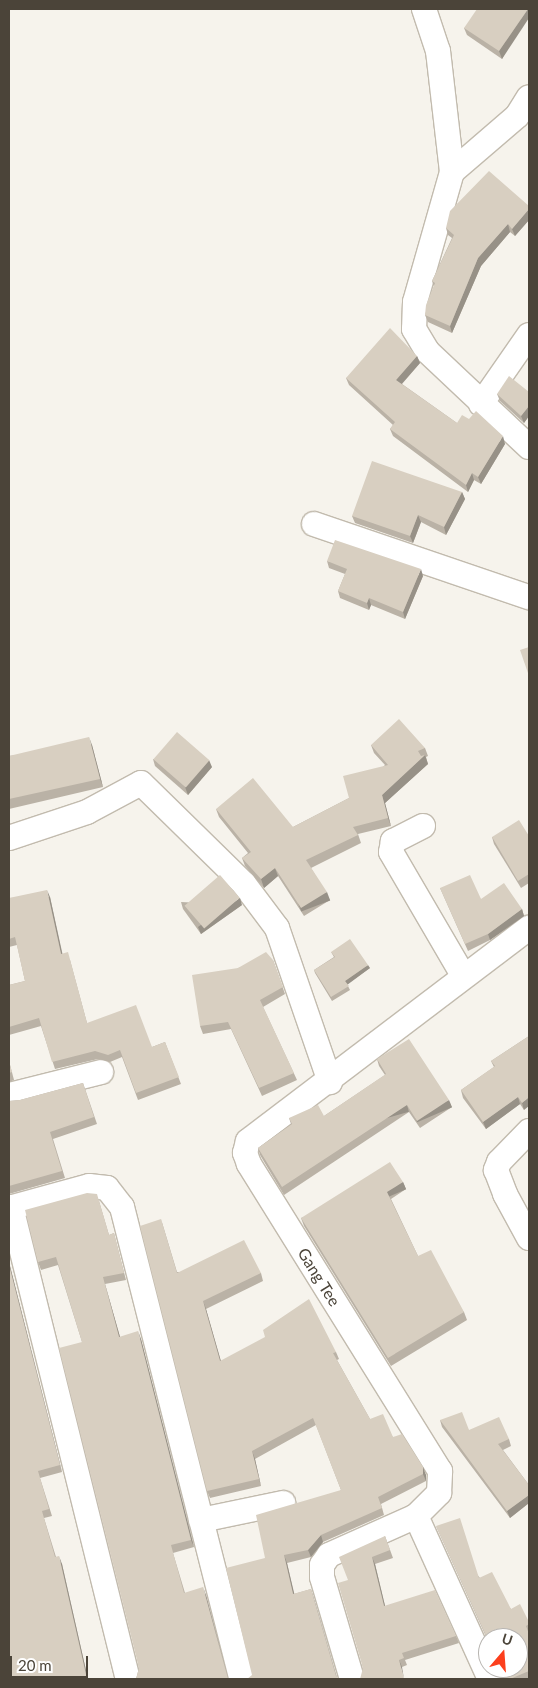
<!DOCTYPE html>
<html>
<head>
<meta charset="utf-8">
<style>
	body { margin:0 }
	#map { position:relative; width:538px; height:1688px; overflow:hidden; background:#f6f3ec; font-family:Lato,sans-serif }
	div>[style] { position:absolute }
	.roads { filter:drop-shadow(1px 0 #c2bbae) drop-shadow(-1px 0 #c2bbae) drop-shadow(0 1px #c2bbae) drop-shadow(0 -1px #c2bbae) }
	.minor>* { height:24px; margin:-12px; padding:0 12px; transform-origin:12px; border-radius:12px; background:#fff }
	.wall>* { inset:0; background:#bab2a6 }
	.shaded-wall>* { inset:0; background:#979187; transform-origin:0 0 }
	.building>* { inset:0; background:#d8cfc1; transform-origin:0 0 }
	span { translate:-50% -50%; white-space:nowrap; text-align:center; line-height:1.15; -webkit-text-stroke:4px #fff; paint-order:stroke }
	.street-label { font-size:16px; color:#4b4439 }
	.frame { position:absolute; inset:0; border:10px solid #4b4439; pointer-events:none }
	.north { position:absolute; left:478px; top:1628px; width:50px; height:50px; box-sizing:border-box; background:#fff; border:1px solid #b7b4b0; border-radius:50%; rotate:18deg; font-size:14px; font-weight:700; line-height:20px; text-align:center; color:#4b4439 }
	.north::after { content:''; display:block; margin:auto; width:18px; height:22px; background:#fc3f1d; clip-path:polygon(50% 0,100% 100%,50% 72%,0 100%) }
	.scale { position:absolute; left:10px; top:1656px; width:78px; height:22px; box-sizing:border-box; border:2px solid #4b4439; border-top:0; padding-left:6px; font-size:15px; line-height:18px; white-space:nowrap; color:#4b4439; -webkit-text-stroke:4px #fff; paint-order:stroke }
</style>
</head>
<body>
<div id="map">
	<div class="roads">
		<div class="minor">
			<div style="left:424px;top:9px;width:44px;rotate:71.6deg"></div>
			<div style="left:438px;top:51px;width:122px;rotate:83.4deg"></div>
			<div style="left:452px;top:172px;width:135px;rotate:105.9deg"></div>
			<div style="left:415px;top:302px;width:27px;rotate:92deg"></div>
			<div style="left:414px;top:329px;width:26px;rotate:59deg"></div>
			<div style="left:427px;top:351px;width:140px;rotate:43.3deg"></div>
			<div style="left:452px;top:172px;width:86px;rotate:-40.7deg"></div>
			<div style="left:517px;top:116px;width:22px;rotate:-58deg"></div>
			<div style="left:481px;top:404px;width:84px;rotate:-55.2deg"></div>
			<div style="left:314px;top:524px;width:227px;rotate:18.8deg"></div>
			<div style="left:423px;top:826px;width:34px;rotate:153deg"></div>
			<div style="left:393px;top:841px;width:11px;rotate:100deg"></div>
			<div style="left:391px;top:852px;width:143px;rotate:59.7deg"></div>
			<div style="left:9px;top:838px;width:82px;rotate:-18.4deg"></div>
			<div style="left:87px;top:812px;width:61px;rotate:-28.2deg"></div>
			<div style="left:141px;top:783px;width:144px;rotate:44.4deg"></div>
			<div style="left:244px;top:884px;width:55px;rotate:53.1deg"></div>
			<div style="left:277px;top:928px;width:163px;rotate:71deg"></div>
			<div style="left:9px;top:1095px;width:95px;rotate:-14deg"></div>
			<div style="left:529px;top:1131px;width:43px;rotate:134.1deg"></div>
			<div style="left:499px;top:1162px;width:9px;rotate:111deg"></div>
			<div style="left:496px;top:1170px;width:26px;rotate:69deg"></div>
			<div style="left:505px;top:1194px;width:50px;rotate:61.4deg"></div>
			<div style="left:11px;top:1207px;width:486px;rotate:76.1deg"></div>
			<div style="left:9px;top:1208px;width:83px;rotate:-15.4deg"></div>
			<div style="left:89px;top:1186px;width:18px;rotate:6deg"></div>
			<div style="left:107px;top:1188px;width:24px;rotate:52deg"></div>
			<div style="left:122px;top:1207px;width:487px;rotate:75.8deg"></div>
			<div style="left:416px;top:1516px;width:179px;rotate:65.6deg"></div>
			<div style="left:201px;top:1520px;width:84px;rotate:-11.7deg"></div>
			<div style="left:352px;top:1679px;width:106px;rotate:-106.4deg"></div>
			<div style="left:322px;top:1577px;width:12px;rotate:-90deg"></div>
			<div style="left:322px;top:1565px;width:12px;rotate:-55deg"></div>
			<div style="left:329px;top:1555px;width:95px;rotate:-24.1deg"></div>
			<div style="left:416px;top:1516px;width:33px;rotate:-45deg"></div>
			<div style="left:439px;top:1493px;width:22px;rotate:-87deg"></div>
			<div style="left:440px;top:1471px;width:362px;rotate:-121.9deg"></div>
			<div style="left:249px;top:1164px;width:12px;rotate:-110deg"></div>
			<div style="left:245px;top:1153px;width:12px;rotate:-76deg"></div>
			<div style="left:248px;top:1141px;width:353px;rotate:-37.2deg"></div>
		</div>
	</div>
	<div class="wall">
		<div style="clip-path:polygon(529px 9px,502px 59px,467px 35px,464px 28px)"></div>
		<div style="clip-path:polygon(529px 206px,529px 220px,515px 236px,510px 232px,481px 266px,452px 333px,428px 322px,425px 315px,434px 287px,432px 281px,452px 238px,448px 235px,446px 228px)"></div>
		<div style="clip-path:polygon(417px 356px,420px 363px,402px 384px,457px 423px,505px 444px,481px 484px,474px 480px,468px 492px,393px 436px,390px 429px,393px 425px,349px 385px,346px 378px)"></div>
		<div style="clip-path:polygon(529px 392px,529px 416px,524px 423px,500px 401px,497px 394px)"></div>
		<div style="clip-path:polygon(462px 492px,465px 499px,446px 535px,421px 522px,413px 543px,355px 523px,352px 516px)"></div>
		<div style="clip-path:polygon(327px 561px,423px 576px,405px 619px,371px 605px,369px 610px,340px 598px,338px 591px,345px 574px,329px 568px)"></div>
		<div style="clip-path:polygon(92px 745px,103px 787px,9px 809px,9px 756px)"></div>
		<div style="clip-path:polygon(371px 745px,425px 748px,428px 756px,426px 757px,428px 764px,385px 803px,391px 826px,358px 834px,361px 843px,311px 868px,330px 900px,304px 916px,278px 876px,264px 888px,245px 866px,242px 858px,248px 853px,219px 817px,216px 809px,293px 827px,349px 798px,385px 765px,374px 753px)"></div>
		<div style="clip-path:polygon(153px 759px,212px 767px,188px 795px,155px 766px)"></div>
		<div style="clip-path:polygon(529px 836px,529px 883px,521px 888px,494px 844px,492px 837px)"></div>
		<div style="clip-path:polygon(440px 888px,481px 899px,522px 909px,524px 916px,490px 940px,468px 951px)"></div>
		<div style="clip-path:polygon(50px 897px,62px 954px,70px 960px,87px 1023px,152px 1047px,165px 1042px,181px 1084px,138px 1100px,122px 1057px,110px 1062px,98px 1059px,55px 1069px,41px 1026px,9px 1035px,9px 985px,25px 981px,17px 945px,9px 947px,9px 898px)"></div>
		<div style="clip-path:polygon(181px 902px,242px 905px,201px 934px,183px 909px)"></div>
		<div style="clip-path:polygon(331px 952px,370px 968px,347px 984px,350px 990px,332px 1001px,315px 973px,314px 970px,334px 957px)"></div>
		<div style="clip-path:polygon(273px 960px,285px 994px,263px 1007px,297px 1080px,262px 1096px,231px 1029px,203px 1034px,200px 1026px,238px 968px)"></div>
		<div style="clip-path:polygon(529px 1036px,524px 1110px,520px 1104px,486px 1129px,463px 1098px,461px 1090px,494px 1067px,491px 1061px)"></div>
		<div style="clip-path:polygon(377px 1059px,452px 1107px,420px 1128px,409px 1112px,284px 1195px,260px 1155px,258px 1148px,291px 1124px,289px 1118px,324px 1116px,385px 1075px,379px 1066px)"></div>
		<div style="clip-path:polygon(9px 1061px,14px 1080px,9px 1082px)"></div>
		<div style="clip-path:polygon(83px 1083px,97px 1124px,53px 1139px,65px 1178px,9px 1194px,9px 1101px,20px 1100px)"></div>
		<div style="clip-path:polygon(403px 1182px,406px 1189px,391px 1199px,418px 1256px,464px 1312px,467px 1320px,391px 1366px,304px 1226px,301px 1218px)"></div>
		<div style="clip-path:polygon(99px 1201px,109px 1235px,114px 1233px,116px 1241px,126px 1280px,105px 1284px,120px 1337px,141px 1339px,194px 1547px,173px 1553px,185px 1593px,206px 1595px,228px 1679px,136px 1679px,139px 1668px,82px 1342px,58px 1265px,41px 1270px,38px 1262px)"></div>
		<div style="clip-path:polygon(161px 1219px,177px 1272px,261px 1273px,263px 1281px,206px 1309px,221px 1361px,336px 1352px,339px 1359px,337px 1360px,370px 1419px,393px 1437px,426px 1475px,426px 1481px,381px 1504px,384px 1515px,323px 1542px,311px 1557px,287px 1563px,294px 1594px,311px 1589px,337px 1677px,252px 1675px,265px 1558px,341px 1490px,316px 1425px,255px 1459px,261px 1486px,210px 1498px,207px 1491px)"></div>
		<div style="clip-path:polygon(9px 1262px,62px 1472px,40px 1478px,52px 1516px,44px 1518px,56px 1557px,62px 1564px,88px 1679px,9px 1679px)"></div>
		<div style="clip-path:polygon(440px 1420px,469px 1430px,509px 1439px,511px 1446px,503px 1450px,529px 1485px,529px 1503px,510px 1518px,442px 1427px)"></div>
		<div style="clip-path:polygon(436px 1526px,480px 1578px,511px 1609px,529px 1622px,529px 1679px,503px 1679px,518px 1668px,488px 1638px,488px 1641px)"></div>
		<div style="clip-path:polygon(385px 1536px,393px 1558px,375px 1564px,385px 1606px,456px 1636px,459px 1643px,405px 1660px,407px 1665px,402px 1667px,363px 1668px,348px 1580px)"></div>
	</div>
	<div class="shaded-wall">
		<div style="clip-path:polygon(528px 9px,529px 9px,529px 18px,502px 59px,499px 51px)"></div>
		<div style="clip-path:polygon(529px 209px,529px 220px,515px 236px,512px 229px)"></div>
		<div style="clip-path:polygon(508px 224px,510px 232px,481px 266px,452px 333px,450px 326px,478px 258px)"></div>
		<div style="clip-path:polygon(417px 356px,420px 363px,399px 387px,396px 380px)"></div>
		<div style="clip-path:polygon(529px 406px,529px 416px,524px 423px,521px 416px)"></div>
		<div style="clip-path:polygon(503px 436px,505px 444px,481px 484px,478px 477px)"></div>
		<div style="clip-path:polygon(472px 473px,474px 480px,468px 492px,466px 485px)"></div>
		<div style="clip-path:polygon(462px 492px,465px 499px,446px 535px,444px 527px)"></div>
		<div style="clip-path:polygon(418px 515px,421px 522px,413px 543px,410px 536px)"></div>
		<div style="clip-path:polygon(421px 569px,423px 576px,405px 619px,403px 612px)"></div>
		<div style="clip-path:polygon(369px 598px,371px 605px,369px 610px,367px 603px)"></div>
		<div style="clip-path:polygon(89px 737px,92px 745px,103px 787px,100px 779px)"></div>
		<div style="clip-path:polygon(425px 755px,428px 764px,385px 803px,391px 826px,388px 818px,382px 795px)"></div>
		<div style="clip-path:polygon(209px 760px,212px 767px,188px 795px,185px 787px)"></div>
		<div style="clip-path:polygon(275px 868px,278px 876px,264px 888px,261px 879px)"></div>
		<div style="clip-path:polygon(47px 890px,50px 897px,64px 961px,61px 954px)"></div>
		<div style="left:327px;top:892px;width:9px;height:31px;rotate:69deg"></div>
		<div style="clip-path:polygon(240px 898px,242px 905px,201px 934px,198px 927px)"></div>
		<div style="clip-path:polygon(522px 909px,524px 916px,490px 940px,488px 934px)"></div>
		<div style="clip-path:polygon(368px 965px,370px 968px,347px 985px,345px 981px)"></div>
		<div style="clip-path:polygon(518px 1097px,520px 1104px,486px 1129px,483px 1122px)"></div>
		<div style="clip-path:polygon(529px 1097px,529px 1106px,524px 1110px,522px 1103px)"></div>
		<div style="left:449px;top:1100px;width:8px;height:38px;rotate:67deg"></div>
		<div style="left:407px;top:1105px;width:7px;height:149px;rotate:74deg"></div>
		<div style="left:403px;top:1182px;width:8px;height:19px;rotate:67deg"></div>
		<div style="clip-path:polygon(9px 1262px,62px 1472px,60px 1465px,9px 1265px)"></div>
		<div style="clip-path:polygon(103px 1277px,105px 1284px,122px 1344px,119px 1337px)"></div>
		<div style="clip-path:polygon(203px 1301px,206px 1309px,223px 1369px,220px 1361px)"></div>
		<div style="clip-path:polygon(138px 1331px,141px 1339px,194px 1547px,191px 1540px)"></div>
		<div style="clip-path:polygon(252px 1451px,255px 1459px,261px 1486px,259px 1479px)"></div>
		<div style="clip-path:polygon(423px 1467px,426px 1475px,426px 1481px,423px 1474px)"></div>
		<div style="clip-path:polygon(529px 1495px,529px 1503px,510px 1518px,507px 1511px)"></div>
		<div style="clip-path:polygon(321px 1535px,323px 1542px,311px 1557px,308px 1550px)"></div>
		<div style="clip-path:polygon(284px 1555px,287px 1563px,296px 1601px,293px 1594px)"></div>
		<div style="clip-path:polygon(59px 1556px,62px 1564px,88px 1679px,87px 1679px)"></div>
		<div style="clip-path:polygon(372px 1557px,375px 1564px,387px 1614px,384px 1606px)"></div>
		<div style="clip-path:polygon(203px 1587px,206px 1595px,228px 1679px)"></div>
		<div style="clip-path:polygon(311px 1589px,313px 1597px,338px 1679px)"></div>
		<div style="clip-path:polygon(399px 1660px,402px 1667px,404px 1679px)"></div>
	</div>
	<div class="building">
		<div style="clip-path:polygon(477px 9px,528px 9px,499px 51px,464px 28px)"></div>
		<div style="clip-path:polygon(489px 171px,529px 206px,529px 209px,512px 229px,508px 224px,478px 258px,450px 326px,425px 315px,426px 305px,435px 283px,432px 281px,454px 235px,446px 228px,450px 211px)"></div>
		<div style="clip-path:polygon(390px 328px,417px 356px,396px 380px,457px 423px,462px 415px,469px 419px,476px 411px,503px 436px,478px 477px,472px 473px,466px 485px,390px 429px,395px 422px,346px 378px)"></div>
		<div style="clip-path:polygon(509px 376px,529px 392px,529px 406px,521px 416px,497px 394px)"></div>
		<div style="clip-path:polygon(372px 461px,462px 492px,444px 527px,418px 515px,410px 536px,352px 516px)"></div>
		<div style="clip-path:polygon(335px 540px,421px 569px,403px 612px,369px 598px,367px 603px,338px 591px,347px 569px,327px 561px)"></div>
		<div style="clip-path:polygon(529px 647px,529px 676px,520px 650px)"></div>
		<div style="clip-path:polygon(399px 719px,425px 748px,418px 751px,421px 756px,425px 755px,382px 795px,388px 818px,353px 827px,358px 835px,306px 860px,327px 892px,301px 908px,275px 868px,261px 879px,242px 858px,251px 852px,216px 809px,253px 778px,293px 827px,349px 798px,343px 776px,388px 765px,371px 745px)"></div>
		<div style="left:177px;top:732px;width:43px;height:36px;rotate:41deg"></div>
		<div style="clip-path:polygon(89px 737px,100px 779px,9px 799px,9px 756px)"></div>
		<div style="clip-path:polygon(519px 820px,529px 836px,529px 874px,518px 881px,492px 837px)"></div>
		<div style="left:220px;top:875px;width:30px;height:47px;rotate:49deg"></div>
		<div style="clip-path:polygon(470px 875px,481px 899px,504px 883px,522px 909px,488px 934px,465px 944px,440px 888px)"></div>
		<div style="clip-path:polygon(47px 890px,61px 954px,68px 952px,87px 1023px,136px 1005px,152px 1047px,165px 1042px,179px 1077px,136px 1093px,120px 1050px,108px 1055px,95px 1051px,52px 1062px,39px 1018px,9px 1027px,9px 985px,25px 981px,15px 937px,9px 939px,9px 898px)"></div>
		<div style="clip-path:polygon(350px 939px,368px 965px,345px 981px,349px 986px,331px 997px,314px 970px,335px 957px,331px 952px)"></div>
		<div style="clip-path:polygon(266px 952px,273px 960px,283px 987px,260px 1000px,294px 1073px,259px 1088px,228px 1022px,200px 1026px,192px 975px,238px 968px)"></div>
		<div style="clip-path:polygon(529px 1036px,529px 1097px,522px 1103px,518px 1097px,483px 1122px,461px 1090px,495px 1066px,491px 1061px)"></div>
		<div style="clip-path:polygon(409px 1039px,449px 1100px,417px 1121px,407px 1105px,282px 1187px,258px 1148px,292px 1124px,289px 1118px,318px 1105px,324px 1116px,386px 1074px,377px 1059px)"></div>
		<div style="clip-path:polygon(9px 1062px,12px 1072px,9px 1073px)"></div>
		<div style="clip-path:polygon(83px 1083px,94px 1117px,50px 1132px,62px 1171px,9px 1186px,9px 1101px,20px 1100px)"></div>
		<div style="clip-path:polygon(390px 1162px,403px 1182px,387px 1192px,418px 1256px,431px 1250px,464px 1312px,388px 1358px,301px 1218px)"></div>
		<div style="clip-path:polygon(87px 1193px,97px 1194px,109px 1235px,114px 1233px,124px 1273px,103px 1277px,119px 1337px,138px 1331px,191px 1540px,171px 1545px,184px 1593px,203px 1587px,228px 1679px,136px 1679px,139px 1668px,59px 1348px,82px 1342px,56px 1257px,38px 1262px,25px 1210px)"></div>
		<div style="clip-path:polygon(161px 1219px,177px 1273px,244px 1240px,261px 1273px,203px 1301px,220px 1361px,265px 1337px,263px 1330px,309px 1299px,336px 1352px,333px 1353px,370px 1419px,383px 1414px,393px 1437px,402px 1434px,423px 1467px,423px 1474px,378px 1497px,382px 1508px,321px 1535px,308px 1550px,284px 1555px,293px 1594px,311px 1589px,336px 1676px,340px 1679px,247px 1679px,252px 1675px,226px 1568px,265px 1558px,256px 1515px,341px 1490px,313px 1418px,252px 1451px,259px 1479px,207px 1491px,140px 1226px)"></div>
		<div style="clip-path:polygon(9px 1265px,60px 1465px,38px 1471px,49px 1509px,42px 1511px,55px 1557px,59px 1556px,87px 1679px,9px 1679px)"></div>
		<div style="clip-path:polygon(462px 1412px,469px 1430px,499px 1417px,509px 1439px,498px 1444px,529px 1485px,529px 1495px,507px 1511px,440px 1420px)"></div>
		<div style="clip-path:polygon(460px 1518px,479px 1578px,492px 1572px,511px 1609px,520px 1604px,529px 1622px,529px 1624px,526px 1626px,529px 1634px,529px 1671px,510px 1679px,503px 1679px,500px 1668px,518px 1668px,518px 1638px,488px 1638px,488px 1640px,436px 1526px)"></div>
		<div style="clip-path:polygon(385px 1536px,390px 1550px,372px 1557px,384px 1606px,435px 1590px,456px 1636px,402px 1653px,404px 1658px,399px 1660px,404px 1679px,360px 1679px,363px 1668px,338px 1583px,348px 1580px,339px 1557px)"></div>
	</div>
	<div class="street-label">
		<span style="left:319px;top:1277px;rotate:58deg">Gang Tee</span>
	</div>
	<div class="frame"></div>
	<div class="north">U</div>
	<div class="scale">20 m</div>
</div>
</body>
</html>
